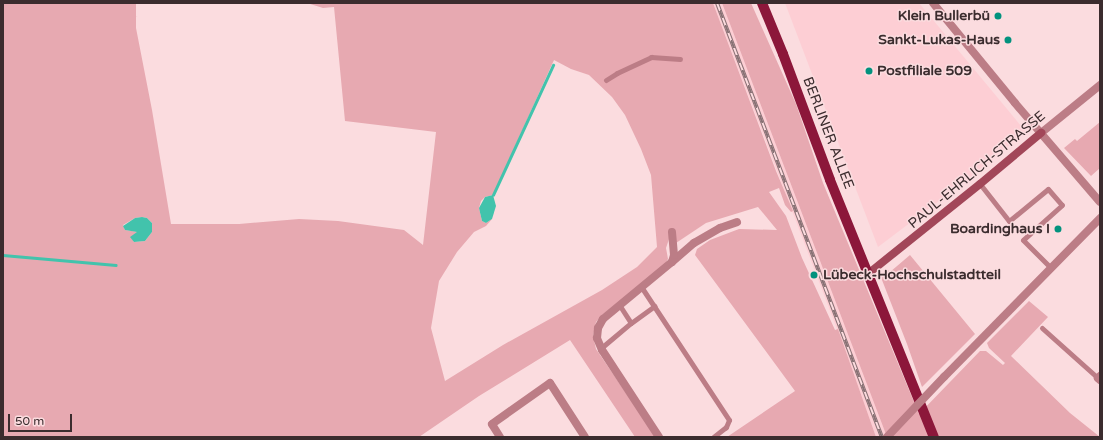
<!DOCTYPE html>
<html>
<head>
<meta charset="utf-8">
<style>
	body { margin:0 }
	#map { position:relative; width:1103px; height:440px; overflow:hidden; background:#fbdcdf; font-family:"Varela Round",sans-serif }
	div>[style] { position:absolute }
	.built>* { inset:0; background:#fdced4 }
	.green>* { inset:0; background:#e7a9b1 }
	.water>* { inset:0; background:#42c3ac }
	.stream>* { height:2.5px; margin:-1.25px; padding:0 1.25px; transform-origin:1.25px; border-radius:1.25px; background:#42c3ac }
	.lane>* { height:5px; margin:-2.5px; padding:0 2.5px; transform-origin:2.5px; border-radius:2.5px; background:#bc7d86 }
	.street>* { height:8px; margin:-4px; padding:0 4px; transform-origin:4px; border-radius:4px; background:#bc7d86 }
	.secondary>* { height:8px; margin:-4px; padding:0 4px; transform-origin:4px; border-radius:4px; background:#a24759 }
	.primary>* { height:10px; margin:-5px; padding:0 5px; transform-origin:5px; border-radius:5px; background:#8c173a }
	.rail>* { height:4px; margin-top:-2px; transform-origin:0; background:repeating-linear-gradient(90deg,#fbdcdf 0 8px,#877174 0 16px); box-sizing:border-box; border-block:1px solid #877174 }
	.street-bridge>* { height:8px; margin:-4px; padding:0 4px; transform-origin:4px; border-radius:4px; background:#bc7d86 }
	.dots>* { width:11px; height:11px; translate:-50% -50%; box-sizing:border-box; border:2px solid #fbdcdf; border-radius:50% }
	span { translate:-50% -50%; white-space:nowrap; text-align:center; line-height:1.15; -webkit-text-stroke:3px #fbdcdf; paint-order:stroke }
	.poi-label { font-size:14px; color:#3b2c2e; font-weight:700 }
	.right { translate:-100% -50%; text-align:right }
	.left { translate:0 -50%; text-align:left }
	.street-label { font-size:14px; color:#3b2c2e }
	.frame { position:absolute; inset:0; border:4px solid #3b2c2e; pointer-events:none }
	.scale { position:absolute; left:8px; top:414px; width:64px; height:18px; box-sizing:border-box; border:2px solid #3b2c2e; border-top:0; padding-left:5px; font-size:12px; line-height:14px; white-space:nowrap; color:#3b2c2e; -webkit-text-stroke:3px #fbdcdf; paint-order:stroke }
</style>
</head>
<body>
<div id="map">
	<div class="built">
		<div style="clip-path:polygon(713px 3px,722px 3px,887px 437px,876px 437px,838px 330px,835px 331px,837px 329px)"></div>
		<div style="clip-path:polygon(785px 3px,919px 3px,1026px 132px,968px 179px,878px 247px)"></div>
	</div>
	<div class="green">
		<div style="clip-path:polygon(evenodd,3px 3px,136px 3px,136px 28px,152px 110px,171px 224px,239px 224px,299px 219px,338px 221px,404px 230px,423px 245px,436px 132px,345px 121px,334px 7px,323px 8px,307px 3px,713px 3px,776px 171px,793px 211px,791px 212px,785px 205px,779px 188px,769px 192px,786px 216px,802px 258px,835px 330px,838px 329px,876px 437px,727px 437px,795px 391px,695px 255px,697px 249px,710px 240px,739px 229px,777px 230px,758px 207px,706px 223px,676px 243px,675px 234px,670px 236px,666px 248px,668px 259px,664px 266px,601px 316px,596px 322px,593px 336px,596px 349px,656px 437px,635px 437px,570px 340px,479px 396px,419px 437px,3px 437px,3px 3px,554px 60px,571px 69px,589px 75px,612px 97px,625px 115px,641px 149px,651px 175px,657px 247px,637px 267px,602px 290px,503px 345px,445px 381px,431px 328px,439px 281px,457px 252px,474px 232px,486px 226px,492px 219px,486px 223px,482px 221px,479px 208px,481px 201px,485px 197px,493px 195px,554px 60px,3px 3px,142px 217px,147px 218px,152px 223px,152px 232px,145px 241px,134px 242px,131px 237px,138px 232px,125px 230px,123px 225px,135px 218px,142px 217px)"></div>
		<div style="clip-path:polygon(722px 3px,751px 3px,796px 104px,823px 183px,919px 414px,980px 351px,986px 351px,1003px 365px,1005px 363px,989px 348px,987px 343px,1029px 301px,1048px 317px,1011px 356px,1070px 413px,1100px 437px,887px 437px)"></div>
		<div style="clip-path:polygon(1100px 122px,1100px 168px,1091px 176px,1064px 148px,1075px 139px,1077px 141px)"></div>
		<div style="clip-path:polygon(910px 255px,975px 334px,922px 387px,907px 344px,882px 280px,883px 273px,887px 269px,890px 272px)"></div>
	</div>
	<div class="water">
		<div style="clip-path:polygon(493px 195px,496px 206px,492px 219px,486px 223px,482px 221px,479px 208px,485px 197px)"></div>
		<div style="clip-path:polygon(142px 217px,147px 218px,152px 223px,152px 232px,145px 241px,134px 242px,130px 237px,137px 232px,125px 230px,123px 226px,135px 218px)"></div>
	</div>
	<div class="stream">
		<div style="left:493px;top:195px;width:143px;rotate:-65.2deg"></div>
		<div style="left:3px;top:255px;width:113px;rotate:5.1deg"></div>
	</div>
	<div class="lane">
		<div style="left:606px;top:80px;width:13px;rotate:-32deg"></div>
		<div style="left:617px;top:73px;width:38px;rotate:-25deg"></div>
		<div style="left:651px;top:57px;width:29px;rotate:4deg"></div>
		<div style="left:980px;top:184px;width:47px;rotate:51.9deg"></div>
		<div style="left:1009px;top:221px;width:50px;rotate:-39.4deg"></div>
		<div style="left:1048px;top:189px;width:21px;rotate:49deg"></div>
		<div style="left:1062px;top:205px;width:52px;rotate:138.1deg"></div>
		<div style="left:1023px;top:240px;width:40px;rotate:45deg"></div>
		<div style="left:642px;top:288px;width:158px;rotate:56.6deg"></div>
		<div style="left:729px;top:420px;width:8px;rotate:113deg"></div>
		<div style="left:726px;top:427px;width:16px;rotate:142deg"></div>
		<div style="left:620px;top:306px;width:20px;rotate:57deg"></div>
		<div style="left:631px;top:323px;width:29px;rotate:-36deg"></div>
		<div style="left:1042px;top:328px;width:75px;rotate:41.8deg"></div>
		<div style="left:601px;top:348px;width:39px;rotate:-40deg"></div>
	</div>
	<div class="street">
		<div style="left:933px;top:3px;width:129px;rotate:50.6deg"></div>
		<div style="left:1015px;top:103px;width:130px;rotate:49.4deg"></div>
		<div style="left:1041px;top:133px;width:76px;rotate:-39.1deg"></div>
		<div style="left:672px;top:262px;width:29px;rotate:-41deg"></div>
		<div style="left:694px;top:243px;width:30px;rotate:-30deg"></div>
		<div style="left:720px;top:228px;width:18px;rotate:-19deg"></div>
		<div style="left:1100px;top:376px;width:3px;rotate:135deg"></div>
		<div style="left:1098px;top:378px;width:3px;rotate:45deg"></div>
		<div style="left:944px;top:377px;width:223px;rotate:-45.5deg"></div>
		<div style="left:500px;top:437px;width:15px;rotate:-122deg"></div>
		<div style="left:492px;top:424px;width:71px;rotate:-35.3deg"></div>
		<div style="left:550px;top:383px;width:64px;rotate:57.1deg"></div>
		<div style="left:659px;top:437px;width:104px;rotate:-123.2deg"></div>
		<div style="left:602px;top:350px;width:13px;rotate:-113deg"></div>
		<div style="left:597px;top:338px;width:10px;rotate:-84deg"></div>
		<div style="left:598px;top:328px;width:10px;rotate:-61deg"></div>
		<div style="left:603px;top:319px;width:89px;rotate:-39.6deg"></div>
		<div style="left:672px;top:262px;width:7px;rotate:-74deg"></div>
		<div style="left:674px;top:255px;width:23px;rotate:-95deg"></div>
	</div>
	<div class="secondary">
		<div style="left:869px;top:273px;width:142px;rotate:-38.7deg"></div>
		<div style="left:980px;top:184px;width:80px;rotate:-39.9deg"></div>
	</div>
	<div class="primary">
		<div style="left:762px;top:3px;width:55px;rotate:67.6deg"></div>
		<div style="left:783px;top:54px;width:134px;rotate:69.5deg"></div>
		<div style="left:830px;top:180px;width:277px;rotate:68deg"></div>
	</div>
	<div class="rail">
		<div style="left:717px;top:3px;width:464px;rotate:69.2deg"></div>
	</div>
	<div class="street-bridge">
		<div style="left:887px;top:437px;width:83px;rotate:-46.5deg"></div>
	</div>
	<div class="dots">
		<div style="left:998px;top:16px;background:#02927e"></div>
		<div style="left:1008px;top:40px;background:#02927e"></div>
		<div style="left:869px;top:71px;background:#02927e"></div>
		<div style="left:1058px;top:229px;background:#02927e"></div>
		<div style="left:814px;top:275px;background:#02927e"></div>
	</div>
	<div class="poi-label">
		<span class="right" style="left:990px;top:16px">Klein Bullerbü</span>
		<span class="right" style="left:1000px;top:40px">Sankt-Lukas-Haus</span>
		<span class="left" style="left:877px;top:71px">Postfiliale 509</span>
		<span class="right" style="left:1050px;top:229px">Boardinghaus I</span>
		<span class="left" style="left:823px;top:275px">Lübeck-Hochschulstadtteil</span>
	</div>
	<div class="street-label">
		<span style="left:828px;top:133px;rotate:69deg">BERLINER ALLEE</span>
		<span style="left:977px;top:170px;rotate:-40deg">PAUL-EHRLICH-STRASSE</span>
	</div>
	<div class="frame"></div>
	<div class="scale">50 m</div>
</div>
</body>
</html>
